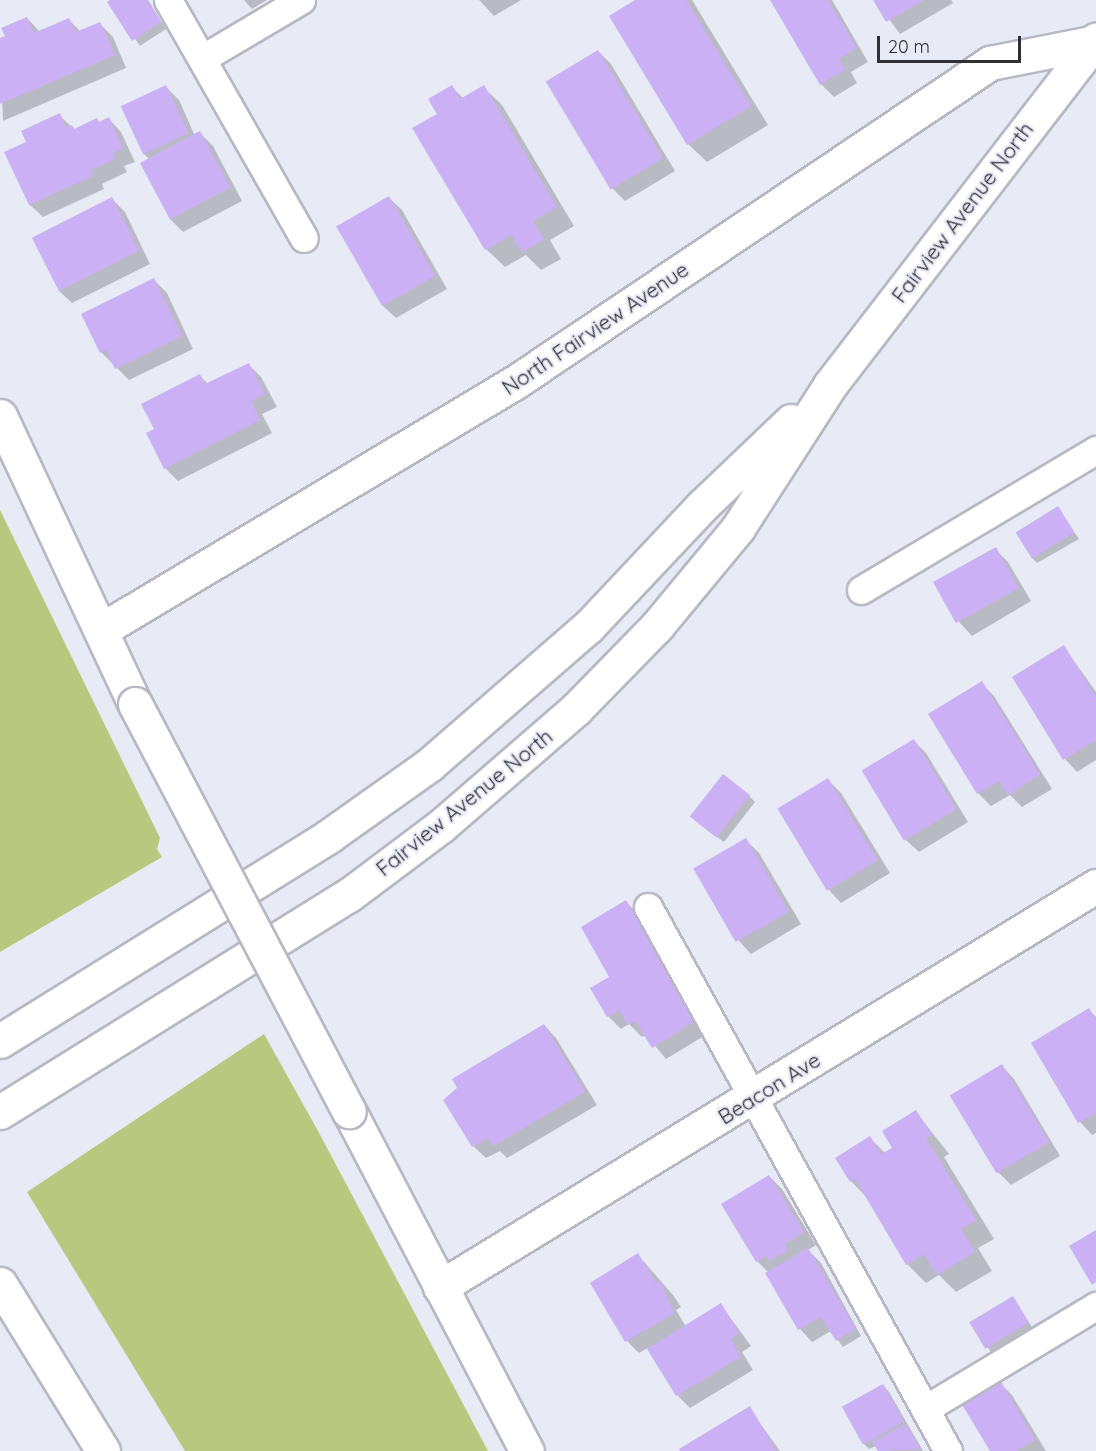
<!DOCTYPE html>
<html>
<head>
<meta charset="utf-8">
<style>
	body { margin:0 }
	#map { position:relative; width:1096px; height:1451px; overflow:hidden; background:#e8eaf6; font-family:Quicksand,sans-serif }
	div>[style] { position:absolute }
	.green>* { inset:0; background:#b8c87f }
	.shadow>* { inset:0; background:#0003; transform-origin:0 0 }
	.building>* { inset:0; background:#cbb0f5; transform-origin:0 0 }
	.roads { filter:drop-shadow(2px 0 #b7b8c4) drop-shadow(-2px 0 #b7b8c4) drop-shadow(0 2px #b7b8c4) drop-shadow(0 -2px #b7b8c4) }
	.lane>* { height:27px; margin:-13.5px; padding:0 13.5px; transform-origin:13.5px; border-radius:13.5px; background:#fff }
	.street>* { height:33px; margin:-16.5px; padding:0 16.5px; transform-origin:16.5px; border-radius:16.5px; background:#fff }
	.secondary>* { height:33px; margin:-16.5px; padding:0 16.5px; transform-origin:16.5px; border-radius:16.5px; background:#fff }
	.highway>* { height:33px; margin:-16.5px; padding:0 16.5px; transform-origin:16.5px; border-radius:16.5px; background:#fff }
	.bridges { filter:drop-shadow(2px 0 #b7b8c4) drop-shadow(-2px 0 #b7b8c4) drop-shadow(0 2px #b7b8c4) drop-shadow(0 -2px #b7b8c4) }
	.secondary-bridge>* { height:33px; margin:-16.5px; padding:0 16.5px; transform-origin:16.5px; border-radius:16.5px; background:#fff }
	span { translate:-50% -50%; white-space:nowrap; text-align:center; line-height:1.15; -webkit-text-stroke:4.5px #e8eaf6; paint-order:stroke }
	.street-label { font-size:21px; color:#2f2f34 }
	.scale { position:absolute; left:877px; top:36px; width:144px; height:27px; box-sizing:border-box; border:3px solid #2f2f34; border-top:0; padding-left:8px; font-size:18px; line-height:21px; white-space:nowrap; color:#2f2f34; -webkit-text-stroke:4px #e8eaf6; paint-order:stroke }
</style>
</head>
<body>
<div id="map">
	<div class="green">
		<div style="clip-path:polygon(0 510px,160px 838px,157px 849px,162px 857px,0 952px)"></div>
		<div style="clip-path:polygon(264px 1034px,318px 1131px,488px 1451px,185px 1451px,27px 1192px)"></div>
	</div>
	<div class="shadow">
		<div style="clip-path:polygon(112px 0,148px 0,166px 29px,140px 46px,109px 2px)"></div>
		<div style="clip-path:polygon(244px 0,267px 0,252px 9px)"></div>
		<div style="clip-path:polygon(479px 0,521px 0,494px 16px)"></div>
		<div style="clip-path:polygon(638px 0,692px 0,768px 125px,707px 162px,688px 144px)"></div>
		<div style="clip-path:polygon(771px 0,832px 0,868px 62px,851px 72px,857px 83px,834px 97px,821px 84px)"></div>
		<div style="clip-path:polygon(875px 0,951px 0,953px 3px,900px 34px)"></div>
		<div style="clip-path:polygon(27px 18px,39px 31px,69px 20px,81px 32px,100px 24px,113px 37px,126px 68px,3px 121px,0 40px)"></div>
		<div style="clip-path:polygon(598px 51px,611px 64px,675px 171px,625px 201px,612px 188px)"></div>
		<div style="clip-path:polygon(166px 87px,179px 100px,195px 136px,200px 133px,213px 146px,242px 201px,183px 232px,170px 219px,149px 159px,143px 153px)"></div>
		<div style="clip-path:polygon(452px 87px,464px 99px,483px 87px,502px 105px,574px 226px,550px 240px,561px 259px,541px 270px,526px 255px,505px 267px,486px 249px,439px 114px)"></div>
		<div style="clip-path:polygon(59px 115px,75px 130px,97px 120px,100px 123px,109px 119px,121px 132px,135px 162px,124px 166px,127px 172px,102px 184px,104px 189px,43px 217px,30px 205px,6px 153px,28px 143px)"></div>
		<div style="clip-path:polygon(389px 198px,402px 210px,447px 289px,396px 318px,383px 306px)"></div>
		<div style="clip-path:polygon(112px 199px,125px 212px,150px 264px,72px 303px,59px 291px)"></div>
		<div style="clip-path:polygon(154px 280px,167px 293px,193px 349px,129px 380px,101px 352px)"></div>
		<div style="clip-path:polygon(248px 364px,261px 377px,277px 407px,262px 414px,272px 433px,178px 481px,165px 468px,156px 430px,200px 376px,208px 384px)"></div>
		<div style="clip-path:polygon(1058px 508px,1079px 539px,1037px 563px,1031px 557px)"></div>
		<div style="clip-path:polygon(995px 549px,1008px 562px,1031px 601px,972px 636px,960px 623px,936px 584px)"></div>
		<div style="clip-path:polygon(1064px 647px,1096px 692px,1096px 760px,1077px 772px,1065px 759px)"></div>
		<div style="clip-path:polygon(981px 683px,994px 696px,1052px 789px,1022px 807px,1010px 795px,991px 806px,978px 793px,930px 715px)"></div>
		<div style="clip-path:polygon(914px 741px,926px 753px,968px 822px,919px 852px,906px 840px)"></div>
		<div style="clip-path:polygon(828px 780px,841px 793px,890px 873px,841px 903px,829px 890px)"></div>
		<div style="clip-path:polygon(749px 796px,755px 802px,724px 842px,698px 823px)"></div>
		<div style="clip-path:polygon(746px 840px,759px 853px,801px 924px,751px 954px,739px 941px)"></div>
		<div style="clip-path:polygon(626px 902px,639px 915px,709px 1033px,666px 1059px,646px 1035px,642px 1037px,629px 1024px,621px 1029px,608px 1016px)"></div>
		<div style="clip-path:polygon(1089px 1010px,1096px 1017px,1096px 1133px,1092px 1135px,1080px 1122px,1033px 1044px)"></div>
		<div style="clip-path:polygon(544px 1025px,556px 1038px,597px 1105px,507px 1158px,500px 1151px,486px 1158px,473px 1146px)"></div>
		<div style="clip-path:polygon(1002px 1066px,1014px 1079px,1060px 1156px,1011px 1185px,998px 1172px,952px 1096px)"></div>
		<div style="clip-path:polygon(916px 1112px,949px 1154px,944px 1157px,994px 1239px,978px 1248px,992px 1271px,956px 1292px,939px 1275px,926px 1283px,907px 1264px,867px 1198px,851px 1181px,870px 1138px,885px 1153px,894px 1148px)"></div>
		<div style="clip-path:polygon(769px 1176px,782px 1189px,816px 1245px,808px 1250px,821px 1263px,861px 1336px,843px 1347px,831px 1331px,812px 1342px,800px 1329px,769px 1273px,757px 1261px)"></div>
		<div style="clip-path:polygon(638px 1255px,673px 1295px,681px 1307px,676px 1310px,686px 1327px,721px 1305px,751px 1346px,742px 1352px,753px 1370px,690px 1408px,677px 1395px,648px 1348px,639px 1353px,627px 1341px)"></div>
		<div style="left:1013px;top:1298px;width:38px;height:48px;rotate:57deg"></div>
		<div style="clip-path:polygon(999px 1382px,1012px 1395px,1046px 1451px,992px 1451px)"></div>
		<div style="clip-path:polygon(883px 1385px,889px 1392px,923px 1451px,879px 1451px,876px 1446px,869px 1449px,863px 1443px)"></div>
		<div style="clip-path:polygon(749px 1408px,780px 1451px,682px 1451px)"></div>
	</div>
	<div class="building">
		<div style="clip-path:polygon(110px 0,147px 0,161px 22px,132px 41px,107px 2px)"></div>
		<div style="clip-path:polygon(635px 0,686px 0,751px 106px,687px 145px,609px 16px)"></div>
		<div style="clip-path:polygon(770px 0,828px 0,857px 48px,839px 59px,845px 70px,820px 85px)"></div>
		<div style="clip-path:polygon(873px 0,924px 0,886px 22px)"></div>
		<div style="clip-path:polygon(27px 17px,34px 33px,69px 18px,76px 32px,100px 22px,115px 55px,0 104px,0 38px,5px 36px,1px 28px)"></div>
		<div style="left:598px;top:50px;width:126px;height:61px;rotate:59deg"></div>
		<div style="left:166px;top:85px;width:53px;height:50px;rotate:65deg"></div>
		<div style="clip-path:polygon(452px 85px,460px 99px,484px 85px,557px 207px,533px 221px,544px 240px,522px 252px,511px 235px,485px 250px,412px 128px,437px 114px,428px 99px)"></div>
		<div style="clip-path:polygon(60px 113px,66px 128px,72px 125px,74px 129px,97px 118px,99px 122px,109px 117px,123px 149px,113px 153px,115px 159px,90px 171px,93px 176px,29px 205px,4px 152px,26px 142px,21px 131px)"></div>
		<div style="left:200px;top:131px;width:64px;height:68px;rotate:62deg"></div>
		<div style="left:389px;top:196px;width:92px;height:61px;rotate:60deg"></div>
		<div style="left:112px;top:197px;width:60px;height:90px;rotate:63deg"></div>
		<div style="clip-path:polygon(154px 278px,182px 336px,115px 369px,106px 350px,100px 353px,81px 314px)"></div>
		<div style="clip-path:polygon(249px 363px,265px 394px,251px 401px,260px 420px,164px 469px,146px 433px,154px 429px,141px 404px,200px 374px,205px 384px)"></div>
		<div style="left:1058px;top:506px;width:31px;height:50px;rotate:58deg"></div>
		<div style="left:996px;top:547px;width:47px;height:72px;rotate:61deg"></div>
		<div style="clip-path:polygon(1064px 645px,1096px 698px,1096px 740px,1063px 760px,1012px 677px)"></div>
		<div style="clip-path:polygon(982px 681px,1040px 775px,1008px 795px,999px 781px,977px 794px,928px 714px)"></div>
		<div style="left:914px;top:739px;width:82px;height:61px;rotate:59deg"></div>
		<div style="left:723px;top:774px;width:34px;height:54px;rotate:38deg"></div>
		<div style="left:828px;top:778px;width:96px;height:59px;rotate:59deg"></div>
		<div style="left:746px;top:838px;width:85px;height:61px;rotate:60deg"></div>
		<div style="clip-path:polygon(626px 900px,698px 1019px,652px 1048px,635px 1021px,628px 1025px,619px 1010px,607px 1017px,590px 988px,609px 977px,581px 927px)"></div>
		<div style="clip-path:polygon(1089px 1008px,1096px 1020px,1096px 1113px,1078px 1123px,1031px 1043px)"></div>
		<div style="clip-path:polygon(544px 1024px,585px 1092px,493px 1146px,487px 1138px,472px 1147px,443px 1100px,457px 1088px,452px 1079px)"></div>
		<div style="left:1002px;top:1064px;width:91px;height:61px;rotate:59deg"></div>
		<div style="clip-path:polygon(916px 1110px,932px 1135px,926px 1138px,976px 1220px,961px 1229px,975px 1252px,937px 1275px,924px 1254px,906px 1265px,855px 1179px,850px 1182px,835px 1158px,870px 1136px,881px 1154px,892px 1148px,882px 1131px)"></div>
		<div style="clip-path:polygon(769px 1175px,804px 1232px,785px 1244px,788px 1250px,769px 1261px,766px 1256px,756px 1262px,721px 1204px)"></div>
		<div style="clip-path:polygon(1096px 1230px,1096px 1282px,1092px 1285px,1069px 1246px)"></div>
		<div style="clip-path:polygon(808px 1248px,856px 1329px,836px 1341px,821px 1317px,798px 1330px,765px 1273px)"></div>
		<div style="clip-path:polygon(638px 1253px,656px 1283px,660px 1280px,674px 1313px,625px 1342px,590px 1283px)"></div>
		<div style="left:1013px;top:1296px;width:31px;height:51px;rotate:59deg"></div>
		<div style="clip-path:polygon(721px 1303px,739px 1333px,731px 1339px,741px 1357px,676px 1396px,647px 1349px)"></div>
		<div style="clip-path:polygon(1000px 1380px,1035px 1440px,1016px 1451px,990px 1451px,961px 1403px)"></div>
		<div style="left:883px;top:1384px;width:43px;height:47px;rotate:61deg"></div>
		<div style="clip-path:polygon(750px 1406px,776px 1451px,680px 1451px,679px 1449px)"></div>
		<div style="clip-path:polygon(906px 1424px,920px 1449px,878px 1451px,872px 1442px)"></div>
	</div>
	<div class="roads">
		<div class="lane">
			<div style="left:168px;top:0;width:274px;rotate:60.3deg"></div>
			<div style="left:203px;top:58px;width:114px;rotate:-30.6deg"></div>
			<div style="left:861px;top:590px;width:274px;rotate:-30.8deg"></div>
			<div style="left:648px;top:907px;width:621px;rotate:61.12deg"></div>
			<div style="left:925px;top:1409px;width:200px;rotate:-31.1deg"></div>
		</div>
		<div class="street">
			<div style="left:101px;top:630px;width:481px;rotate:-30.9deg"></div>
			<div style="left:514px;top:383px;width:574px;rotate:-33.91deg"></div>
			<div style="left:990px;top:63px;width:103px;rotate:-11.2deg"></div>
			<div style="left:1091px;top:43px;width:9px;rotate:54deg"></div>
			<div style="left:440px;top:1287px;width:769px;rotate:-31.44deg"></div>
		</div>
		<div class="secondary">
			<div style="left:0;top:416px;width:318px;rotate:64.9deg"></div>
			<div style="left:0;top:1041px;width:388px;rotate:-31.9deg"></div>
			<div style="left:329px;top:836px;width:123px;rotate:-35.4deg"></div>
			<div style="left:429px;top:765px;width:211px;rotate:-41deg"></div>
			<div style="left:588px;top:627px;width:166px;rotate:-46.7deg"></div>
			<div style="left:702px;top:506px;width:123px;rotate:-43.7deg"></div>
			<div style="left:349px;top:1111px;width:384px;rotate:62.4deg"></div>
			<div style="left:0;top:1112px;width:411px;rotate:-31.9deg"></div>
			<div style="left:349px;top:895px;width:115px;rotate:-36.9deg"></div>
			<div style="left:441px;top:826px;width:179px;rotate:-40.9deg"></div>
			<div style="left:576px;top:709px;width:116px;rotate:-45.7deg"></div>
			<div style="left:657px;top:626px;width:127px;rotate:-50.4deg"></div>
			<div style="left:738px;top:528px;width:170px;rotate:-57.2deg"></div>
			<div style="left:830px;top:385px;width:436px;rotate:-52.4deg"></div>
		</div>
		<div class="highway">
			<div style="left:0;top:1284px;width:196px;rotate:58.3deg"></div>
		</div>
	</div>
	<div class="bridges">
		<div class="secondary-bridge">
			<div style="left:135px;top:704px;width:460px;rotate:62.3deg"></div>
		</div>
	</div>
	<div class="street-label">
		<span style="left:962px;top:212px;rotate:-53deg">Fairview Avenue North</span>
		<span style="left:595px;top:328px;rotate:-34deg">North Fairview Avenue</span>
		<span style="left:464px;top:802px;rotate:-39deg">Fairview Avenue North</span>
		<span style="left:769px;top:1088px;rotate:-32deg">Beacon Ave</span>
	</div>
	<div class="scale">20 m</div>
</div>
</body>
</html>
